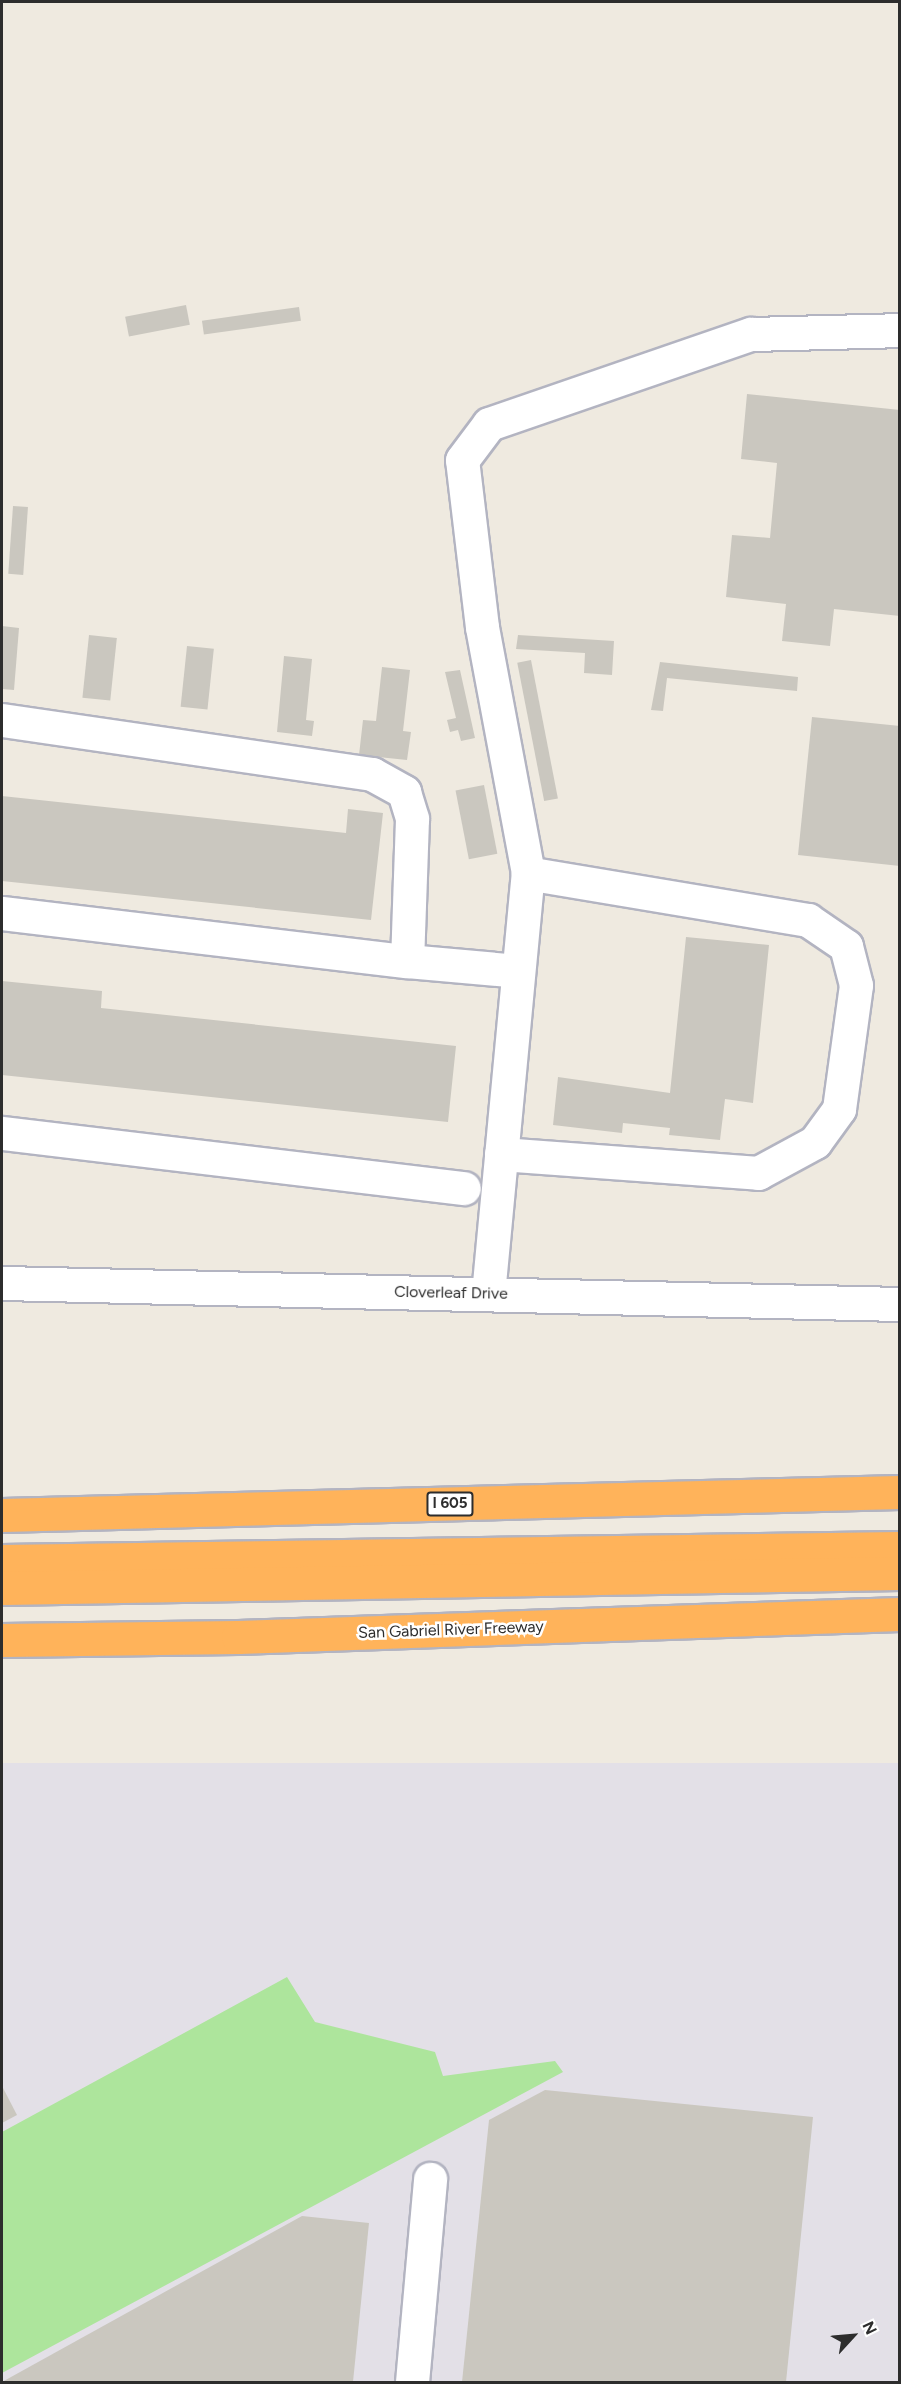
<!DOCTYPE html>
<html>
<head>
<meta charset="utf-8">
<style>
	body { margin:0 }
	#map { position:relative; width:901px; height:2384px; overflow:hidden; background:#efeae0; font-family:Figtree,sans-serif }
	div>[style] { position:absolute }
	.industrial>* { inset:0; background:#e3e0e7; transform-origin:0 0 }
	.green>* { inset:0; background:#ade59c }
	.building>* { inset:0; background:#cac7bf; transform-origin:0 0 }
	.roads { filter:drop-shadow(2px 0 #b3b4c1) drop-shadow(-2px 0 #b3b4c1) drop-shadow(0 2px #b3b4c1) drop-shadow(0 -2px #b3b4c1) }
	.minor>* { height:33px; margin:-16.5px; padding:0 16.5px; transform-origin:16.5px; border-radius:16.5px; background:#fff }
	.highway>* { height:33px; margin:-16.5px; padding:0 16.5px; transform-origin:16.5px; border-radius:16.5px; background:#ffb35a }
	span { translate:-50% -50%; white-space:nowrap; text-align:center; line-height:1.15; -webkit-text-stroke:5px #fff; paint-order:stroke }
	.shield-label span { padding:2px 4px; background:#fff; border:2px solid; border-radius:4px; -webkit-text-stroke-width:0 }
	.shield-label { font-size:15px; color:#2d2d2d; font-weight:700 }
	.street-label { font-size:16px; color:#2d2d2d }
	.frame { position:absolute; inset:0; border:3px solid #2d2d2d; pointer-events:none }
	.north { position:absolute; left:823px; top:2306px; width:60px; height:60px; -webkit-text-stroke:4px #fff; paint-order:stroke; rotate:64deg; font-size:16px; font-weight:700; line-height:24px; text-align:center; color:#2d2d2d }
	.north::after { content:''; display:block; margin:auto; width:21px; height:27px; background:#2d2d2d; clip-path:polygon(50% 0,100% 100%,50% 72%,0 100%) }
</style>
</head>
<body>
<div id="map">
	<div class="industrial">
		<div style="left:899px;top:1763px;width:619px;height:900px;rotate:90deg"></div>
	</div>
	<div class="green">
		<div style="clip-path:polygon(287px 1977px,315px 2022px,435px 2052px,443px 2076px,555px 2061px,563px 2072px,2px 2373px,2px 2132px)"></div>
	</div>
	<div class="building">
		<div style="left:186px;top:305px;width:20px;height:62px;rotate:79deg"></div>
		<div style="left:299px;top:307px;width:14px;height:98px;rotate:82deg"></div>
		<div style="clip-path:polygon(747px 394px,900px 410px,900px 616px,834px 609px,830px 646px,782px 641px,786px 604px,726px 597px,732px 535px,770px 538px,777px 463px,741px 459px)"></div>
		<div style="left:13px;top:506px;width:15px;height:68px;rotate:4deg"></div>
		<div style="clip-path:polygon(2px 626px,19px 628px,14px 690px,2px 689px)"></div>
		<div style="left:89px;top:635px;width:28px;height:63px;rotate:6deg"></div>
		<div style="clip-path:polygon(518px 635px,614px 641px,612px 675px,584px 673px,585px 653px,516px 649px)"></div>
		<div style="left:187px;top:646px;width:27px;height:61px;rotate:6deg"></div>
		<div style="clip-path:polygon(284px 656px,312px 659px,306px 720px,314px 721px,312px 736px,277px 732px)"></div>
		<div style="left:531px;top:660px;width:141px;height:14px;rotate:79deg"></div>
		<div style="clip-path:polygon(660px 662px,798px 677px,797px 691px,667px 678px,663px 711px,651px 710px)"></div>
		<div style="clip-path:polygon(382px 667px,410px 670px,403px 731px,411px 732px,407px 760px,359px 755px,363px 720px,376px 721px)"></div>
		<div style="clip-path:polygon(460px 670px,475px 738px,461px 741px,458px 730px,450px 732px,447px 720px,456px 718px,445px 672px)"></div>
		<div style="clip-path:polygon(812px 717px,900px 726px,900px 866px,798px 855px)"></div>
		<div style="left:484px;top:785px;width:70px;height:29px;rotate:79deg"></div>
		<div style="clip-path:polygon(2px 796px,346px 833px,348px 809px,383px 813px,371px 920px,2px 881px)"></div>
		<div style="clip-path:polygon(686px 937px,769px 945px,753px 1103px,725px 1099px,720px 1140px,669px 1135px,670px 1128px,623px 1123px,622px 1133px,553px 1125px,558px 1077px,670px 1093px)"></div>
		<div style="clip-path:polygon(2px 981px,102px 991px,101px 1008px,456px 1046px,448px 1122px,2px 1075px)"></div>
		<div style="clip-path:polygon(2px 2086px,17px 2115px,2px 2123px)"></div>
		<div style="clip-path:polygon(545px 2090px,813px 2117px,786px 2382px,462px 2382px,489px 2120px)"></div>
		<div style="clip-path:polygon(302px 2216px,369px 2223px,353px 2382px,2px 2382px)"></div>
	</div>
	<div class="roads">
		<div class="minor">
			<div style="left:2px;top:720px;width:374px;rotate:8.3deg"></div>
			<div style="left:372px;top:774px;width:37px;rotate:29deg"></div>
			<div style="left:404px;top:792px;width:28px;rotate:73deg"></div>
			<div style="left:412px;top:819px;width:142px;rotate:92deg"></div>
			<div style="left:407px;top:961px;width:111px;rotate:5.1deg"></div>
			<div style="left:2px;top:913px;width:408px;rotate:6.8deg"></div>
			<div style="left:2px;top:1133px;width:465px;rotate:6.8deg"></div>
			<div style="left:501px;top:1154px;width:258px;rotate:4.2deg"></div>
			<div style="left:758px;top:1173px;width:65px;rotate:-28.5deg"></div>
			<div style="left:815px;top:1142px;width:41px;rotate:-54deg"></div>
			<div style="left:839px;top:1109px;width:125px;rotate:-82.2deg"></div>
			<div style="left:856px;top:985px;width:40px;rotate:-104.4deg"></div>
			<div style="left:846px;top:946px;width:46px;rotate:-145.6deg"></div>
			<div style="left:808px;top:920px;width:284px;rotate:-170.5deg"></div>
			<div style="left:2px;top:1283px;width:898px;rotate:1.34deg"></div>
			<div style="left:488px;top:1294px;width:423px;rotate:-84.6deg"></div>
			<div style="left:528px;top:873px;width:250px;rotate:-100.6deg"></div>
			<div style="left:482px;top:627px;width:168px;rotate:-96.8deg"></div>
			<div style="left:462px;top:460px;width:45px;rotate:-53.1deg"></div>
			<div style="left:489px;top:424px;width:277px;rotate:-19deg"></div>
			<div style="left:751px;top:334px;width:149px;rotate:-1.5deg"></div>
			<div style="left:412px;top:2382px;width:204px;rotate:-84.9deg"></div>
		</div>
		<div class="highway">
			<div style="left:2px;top:1515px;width:898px;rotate:-1.47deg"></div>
			<div style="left:2px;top:1561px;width:898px;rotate:-0.83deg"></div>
			<div style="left:2px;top:1588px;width:898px;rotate:-0.96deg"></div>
			<div style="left:2px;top:1640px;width:236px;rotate:-0.7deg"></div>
			<div style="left:238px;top:1637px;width:662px;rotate:-1.99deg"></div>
		</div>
	</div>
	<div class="shield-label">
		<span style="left:450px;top:1504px">I 605</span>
	</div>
	<div class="street-label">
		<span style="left:451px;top:1293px;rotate:1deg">Cloverleaf Drive</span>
		<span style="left:451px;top:1630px;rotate:-2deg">San Gabriel River Freeway</span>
	</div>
	<div class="frame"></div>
	<div class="north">N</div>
</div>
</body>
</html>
